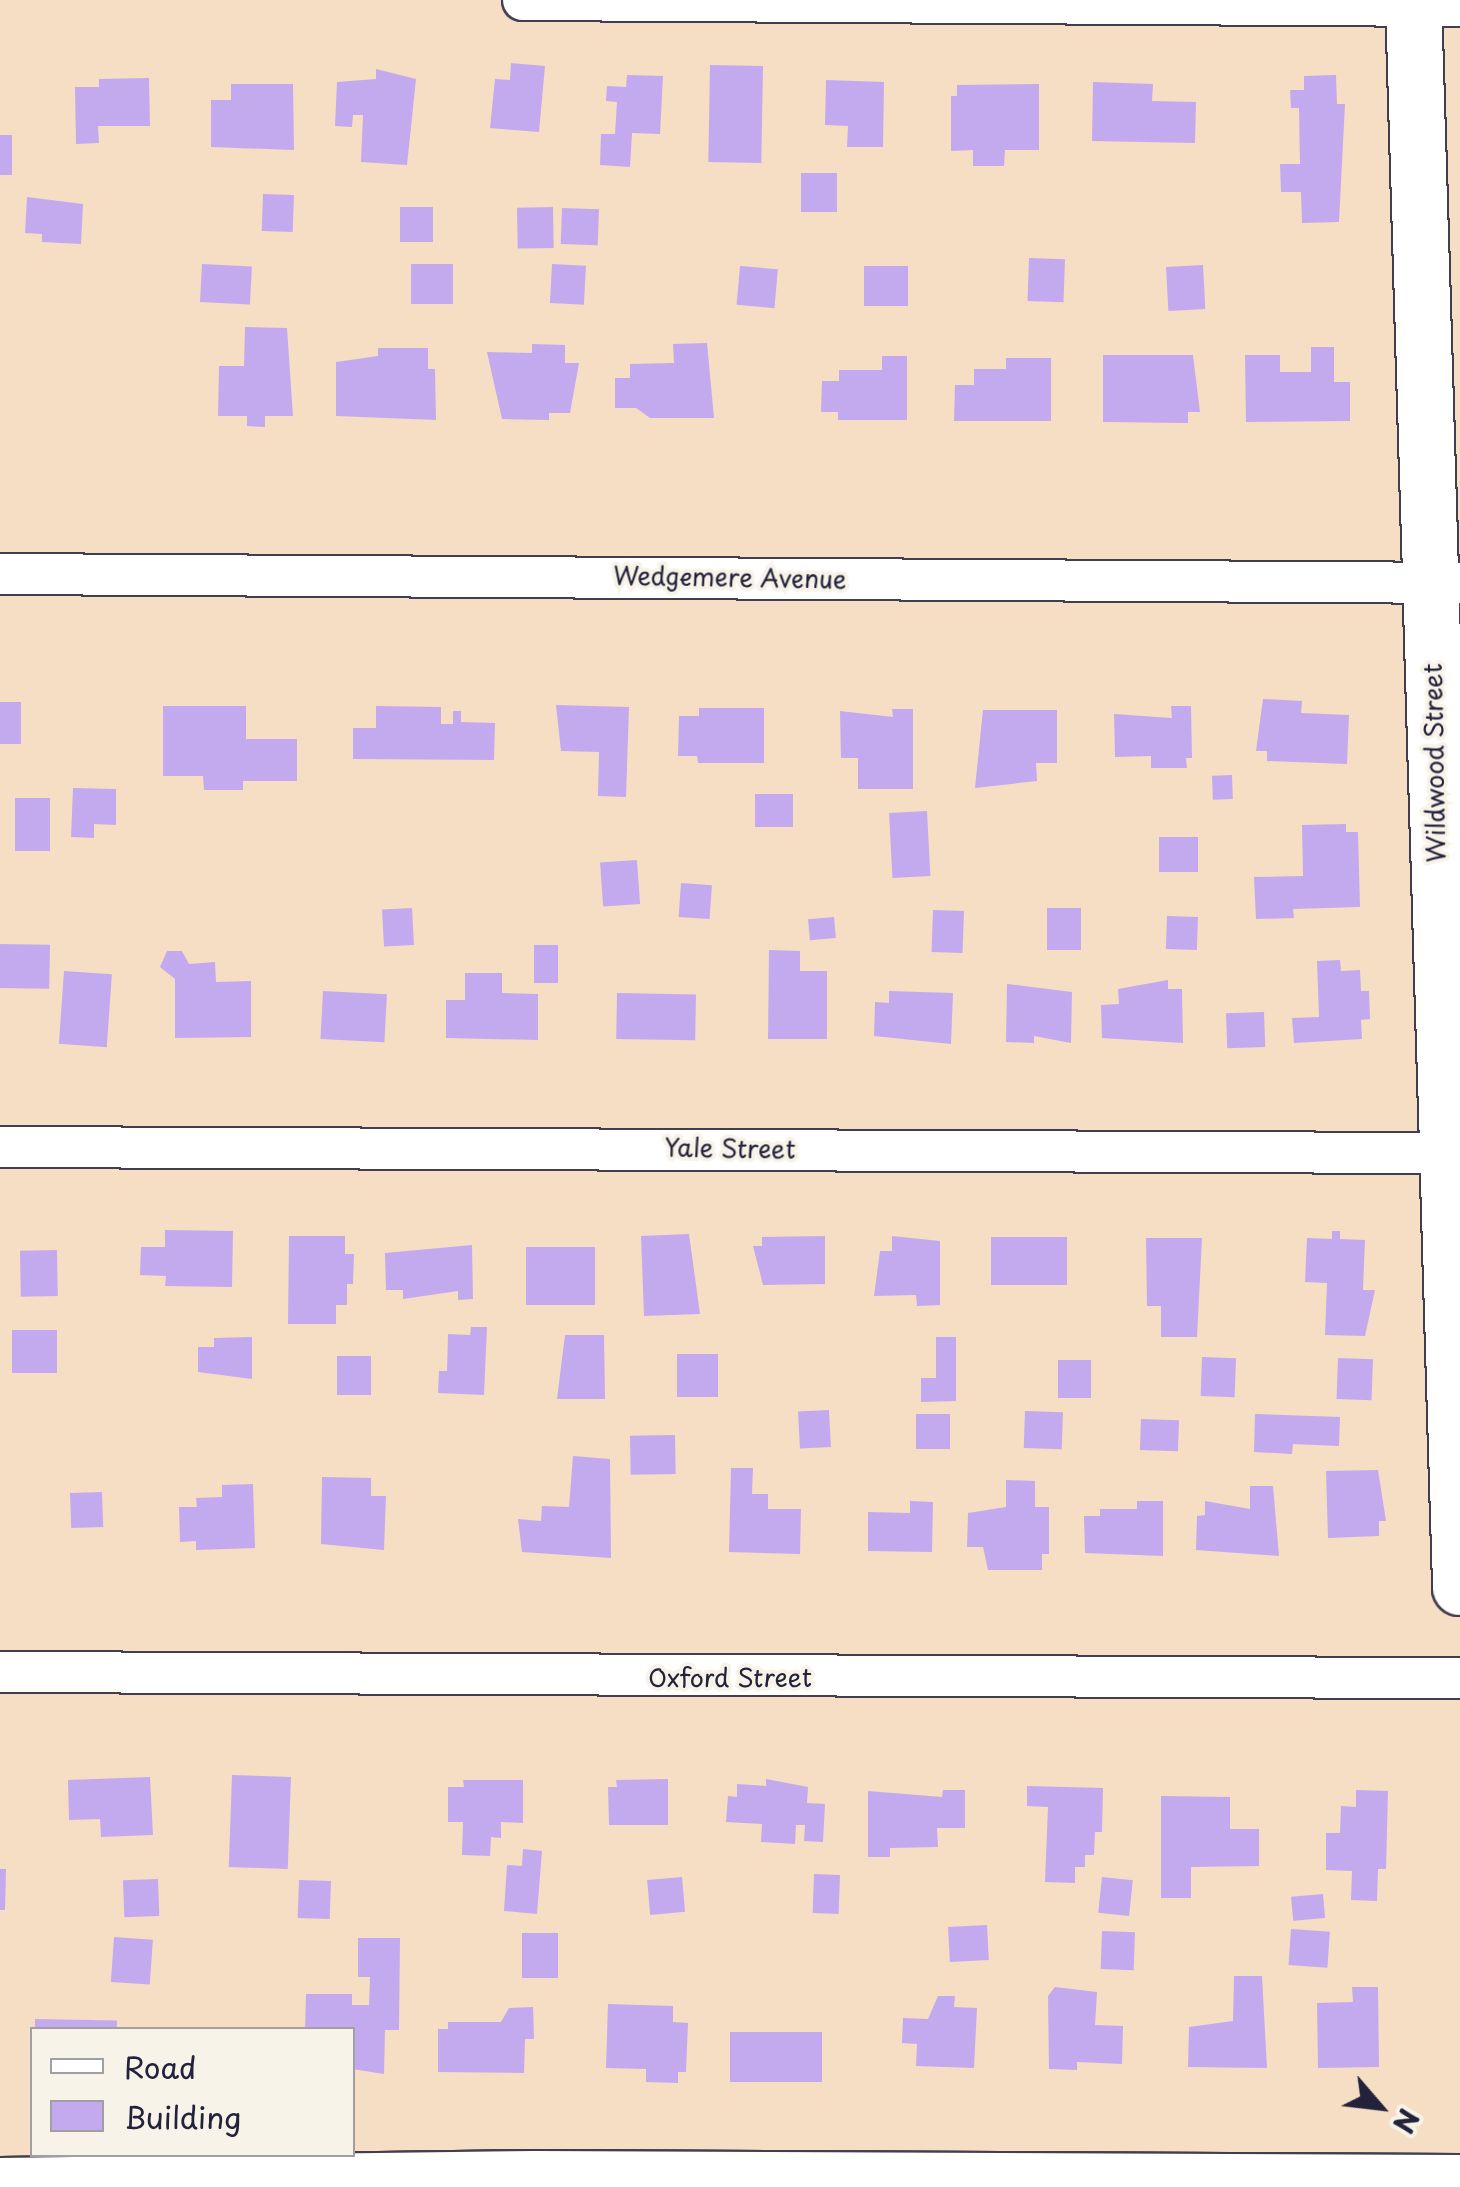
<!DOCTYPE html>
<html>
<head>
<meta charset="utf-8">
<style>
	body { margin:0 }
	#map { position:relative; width:1460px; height:2187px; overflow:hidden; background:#f5dec3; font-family:"Playpen Sans",sans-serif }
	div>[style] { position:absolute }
	.building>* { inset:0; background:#c3aaef; transform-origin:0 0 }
	.roads { filter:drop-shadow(2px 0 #423e4f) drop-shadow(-2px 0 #423e4f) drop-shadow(0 2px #423e4f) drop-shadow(0 -2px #423e4f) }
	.street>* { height:40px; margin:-20px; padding:0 20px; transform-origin:20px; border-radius:20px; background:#fff }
	.secondary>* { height:55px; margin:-27.5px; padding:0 27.5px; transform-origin:27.5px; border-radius:27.5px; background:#fff }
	span { translate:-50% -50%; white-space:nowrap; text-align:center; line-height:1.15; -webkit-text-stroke:8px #f7f3e8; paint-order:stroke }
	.street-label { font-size:25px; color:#22223b }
	.legend { position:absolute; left:30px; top:2027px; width:325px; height:130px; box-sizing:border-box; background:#f7f3e8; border:2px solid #a29fa3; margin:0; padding:12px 18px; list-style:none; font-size:30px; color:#22223b }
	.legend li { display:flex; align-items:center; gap:20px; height:50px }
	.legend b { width:50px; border:2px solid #a29fa3 }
	.north { position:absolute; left:1330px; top:2057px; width:100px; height:100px; -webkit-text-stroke:8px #f7f3e8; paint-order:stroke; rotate:118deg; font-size:28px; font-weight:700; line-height:40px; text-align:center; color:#22223b }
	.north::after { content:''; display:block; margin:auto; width:35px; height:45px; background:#22223b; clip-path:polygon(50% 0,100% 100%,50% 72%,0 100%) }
</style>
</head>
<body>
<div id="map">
	<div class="building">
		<div style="clip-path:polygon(511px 63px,545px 66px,539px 132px,490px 128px,495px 79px,510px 80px)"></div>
		<div style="left:710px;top:65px;width:53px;height:97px;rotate:1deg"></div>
		<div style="clip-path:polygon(376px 69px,416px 79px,407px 165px,361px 162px,363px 115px,353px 115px,352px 127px,335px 126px,337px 82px,376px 79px)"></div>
		<div style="clip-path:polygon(627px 75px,663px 76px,660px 134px,632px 133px,630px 167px,600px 165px,601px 134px,615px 134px,617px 102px,606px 101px,607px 86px,626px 87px)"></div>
		<div style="clip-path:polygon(1336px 75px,1337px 104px,1345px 104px,1339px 222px,1302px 223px,1301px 192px,1281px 192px,1280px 164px,1300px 164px,1299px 108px,1291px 108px,1290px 90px,1304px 90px,1304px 76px)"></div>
		<div style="clip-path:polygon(149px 78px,150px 126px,98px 126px,99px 143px,76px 144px,75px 87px,99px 87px,99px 79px)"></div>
		<div style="clip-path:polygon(826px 80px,884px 82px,883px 147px,847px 147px,848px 126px,825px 125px)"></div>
		<div style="clip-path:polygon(1093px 82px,1153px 84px,1152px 101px,1196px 102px,1195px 143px,1092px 141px)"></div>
		<div style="clip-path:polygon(231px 84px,293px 84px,294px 150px,211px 147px,211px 100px,231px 100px)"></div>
		<div style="clip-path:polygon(1039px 84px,1039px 150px,1005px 150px,1004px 166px,973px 166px,973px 150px,951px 151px,951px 96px,957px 96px,957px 85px)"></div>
		<div style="left:0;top:135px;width:12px;height:40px"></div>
		<div style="left:801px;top:173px;width:36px;height:39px"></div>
		<div style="left:263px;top:194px;width:31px;height:37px;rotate:2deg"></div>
		<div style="clip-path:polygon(27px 197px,83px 204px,81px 244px,42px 242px,42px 234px,25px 233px)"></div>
		<div style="left:400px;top:207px;width:33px;height:35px"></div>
		<div style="left:553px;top:207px;width:41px;height:36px;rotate:89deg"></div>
		<div style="left:562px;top:208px;width:37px;height:36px;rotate:2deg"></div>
		<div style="left:1029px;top:258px;width:36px;height:43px;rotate:2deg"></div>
		<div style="left:202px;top:264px;width:50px;height:38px;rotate:3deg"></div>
		<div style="left:411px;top:264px;width:42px;height:40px"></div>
		<div style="left:552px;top:264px;width:34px;height:39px;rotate:3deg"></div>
		<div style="left:1203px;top:265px;width:44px;height:37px;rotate:87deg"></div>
		<div style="left:740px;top:266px;width:38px;height:39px;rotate:5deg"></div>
		<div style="left:864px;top:266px;width:44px;height:40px"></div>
		<div style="clip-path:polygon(245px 327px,287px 328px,293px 416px,265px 416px,265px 427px,247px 426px,247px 416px,218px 416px,219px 366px,244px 366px)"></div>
		<div style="clip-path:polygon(707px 343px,714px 418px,650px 418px,636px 408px,615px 408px,615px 378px,630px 378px,630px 364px,674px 363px,673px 344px)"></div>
		<div style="clip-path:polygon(532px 344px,565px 345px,565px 363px,579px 363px,570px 413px,549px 413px,549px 420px,502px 419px,487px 352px,532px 353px)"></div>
		<div style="clip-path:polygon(1311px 347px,1334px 347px,1334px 382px,1350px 382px,1350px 421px,1246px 422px,1245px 355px,1280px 355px,1280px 372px,1311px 372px)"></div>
		<div style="clip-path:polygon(378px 348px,428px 348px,428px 369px,435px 369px,436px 420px,336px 416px,336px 362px,378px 356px)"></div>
		<div style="clip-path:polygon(1103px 355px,1193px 355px,1200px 412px,1188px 412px,1188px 423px,1103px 422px)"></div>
		<div style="clip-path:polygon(882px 356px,907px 356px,907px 420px,838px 420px,838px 412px,821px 412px,822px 381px,839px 381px,839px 370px,882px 370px)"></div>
		<div style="clip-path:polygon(1006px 358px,1051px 358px,1051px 421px,954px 421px,955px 385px,974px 385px,974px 369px,1006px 369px)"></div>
		<div style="clip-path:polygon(1263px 699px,1302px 701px,1301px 713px,1349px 715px,1347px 764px,1267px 761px,1267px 751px,1256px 751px)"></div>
		<div style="left:0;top:702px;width:21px;height:42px"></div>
		<div style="clip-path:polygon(556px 705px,629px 707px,626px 797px,598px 796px,599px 752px,561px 751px)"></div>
		<div style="clip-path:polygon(163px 706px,246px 706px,246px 739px,297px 739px,297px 781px,243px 781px,243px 790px,204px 790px,203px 776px,163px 776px)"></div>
		<div style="clip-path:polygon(376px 706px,441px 707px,441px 724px,453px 724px,453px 711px,461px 711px,461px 722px,495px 723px,494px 760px,353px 759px,353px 728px,376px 728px)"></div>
		<div style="clip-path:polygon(1171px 706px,1191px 706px,1192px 758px,1186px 758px,1187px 768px,1151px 768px,1151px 756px,1115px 757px,1114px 714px,1172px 718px)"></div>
		<div style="clip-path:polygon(699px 708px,764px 708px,764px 763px,698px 763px,697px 756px,678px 756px,679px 716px,699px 716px)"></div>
		<div style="clip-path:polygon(892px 709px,913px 709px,913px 789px,858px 789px,858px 758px,841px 758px,840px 711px,893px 717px)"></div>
		<div style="clip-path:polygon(983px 710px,1057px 710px,1057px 763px,1036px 763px,1037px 781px,975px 788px)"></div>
		<div style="left:1232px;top:775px;width:24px;height:20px;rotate:88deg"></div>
		<div style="clip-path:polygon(73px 788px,116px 789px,116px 825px,94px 824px,94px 838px,71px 837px)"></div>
		<div style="left:755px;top:794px;width:38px;height:33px"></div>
		<div style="left:15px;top:798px;width:35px;height:53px"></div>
		<div style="left:927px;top:811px;width:65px;height:38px;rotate:87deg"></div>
		<div style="clip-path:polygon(1346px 824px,1346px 832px,1358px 832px,1360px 907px,1293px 909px,1294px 918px,1256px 919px,1254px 877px,1303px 876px,1302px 825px)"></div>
		<div style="left:1159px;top:837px;width:39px;height:35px"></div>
		<div style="left:637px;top:860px;width:44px;height:37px;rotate:86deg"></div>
		<div style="left:681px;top:883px;width:31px;height:34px;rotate:4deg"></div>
		<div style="left:412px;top:908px;width:37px;height:30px;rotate:87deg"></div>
		<div style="left:1047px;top:908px;width:34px;height:42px"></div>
		<div style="left:933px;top:910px;width:31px;height:42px;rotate:2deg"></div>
		<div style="left:1167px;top:916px;width:31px;height:33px;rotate:2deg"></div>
		<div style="left:834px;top:917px;width:21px;height:26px;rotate:85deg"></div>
		<div style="left:0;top:944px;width:50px;height:44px;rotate:1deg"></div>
		<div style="left:534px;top:945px;width:24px;height:38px"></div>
		<div style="clip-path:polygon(769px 950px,800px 951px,800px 971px,827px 971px,827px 1039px,768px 1039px)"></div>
		<div style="clip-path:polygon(167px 951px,182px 951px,189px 964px,215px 962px,216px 982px,251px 981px,251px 1037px,175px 1038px,175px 979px,160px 967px)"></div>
		<div style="clip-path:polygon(1340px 960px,1341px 971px,1360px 970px,1361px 991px,1369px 991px,1370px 1019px,1361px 1020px,1362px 1039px,1294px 1043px,1292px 1018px,1319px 1017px,1317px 961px)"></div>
		<div style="left:64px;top:971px;width:48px;height:73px;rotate:4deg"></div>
		<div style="clip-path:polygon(465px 973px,502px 973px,502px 993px,538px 994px,538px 1040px,446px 1038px,446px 1000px,465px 1000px)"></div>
		<div style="clip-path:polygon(1168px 980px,1168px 989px,1182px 989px,1183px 1043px,1102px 1038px,1101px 1005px,1119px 1004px,1118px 989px)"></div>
		<div style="clip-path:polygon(1007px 984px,1072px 992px,1071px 1043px,1034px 1036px,1034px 1043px,1006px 1042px)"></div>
		<div style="left:323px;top:991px;width:64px;height:48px;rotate:3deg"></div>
		<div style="clip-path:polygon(889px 991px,953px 993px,951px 1044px,874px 1036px,875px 1002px,889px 1003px)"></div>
		<div style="left:617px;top:993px;width:79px;height:46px;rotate:1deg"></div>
		<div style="left:1264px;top:1012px;width:35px;height:38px;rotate:88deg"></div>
		<div style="clip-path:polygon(165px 1230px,233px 1231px,232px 1287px,165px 1286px,166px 1276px,140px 1275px,141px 1247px,165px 1247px)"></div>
		<div style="clip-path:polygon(1332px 1231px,1340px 1231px,1340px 1239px,1365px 1240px,1363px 1290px,1375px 1290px,1365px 1336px,1325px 1335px,1327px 1283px,1305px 1282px,1307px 1238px,1332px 1239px)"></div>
		<div style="clip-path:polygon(689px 1234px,700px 1314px,644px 1316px,641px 1236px)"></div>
		<div style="clip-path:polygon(289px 1236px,345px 1236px,345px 1254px,354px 1254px,353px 1284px,347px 1284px,347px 1305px,336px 1305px,336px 1324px,288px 1324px)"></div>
		<div style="clip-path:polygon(825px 1236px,825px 1284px,763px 1285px,753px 1246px,762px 1246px,762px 1237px)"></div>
		<div style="clip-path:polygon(892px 1236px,940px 1241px,940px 1305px,917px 1306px,916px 1295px,874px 1296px,880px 1251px,892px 1251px)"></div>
		<div style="left:1067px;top:1237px;width:48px;height:76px;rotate:90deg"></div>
		<div style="clip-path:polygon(1146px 1238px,1202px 1238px,1197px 1337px,1161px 1337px,1161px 1306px,1147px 1306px)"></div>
		<div style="clip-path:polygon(472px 1245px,473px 1299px,458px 1300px,458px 1291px,403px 1299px,403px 1290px,386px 1290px,385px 1253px)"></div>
		<div style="left:595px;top:1247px;width:58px;height:69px;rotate:90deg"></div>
		<div style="left:57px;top:1250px;width:46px;height:37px;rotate:89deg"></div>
		<div style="clip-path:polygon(471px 1327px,487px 1327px,484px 1395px,438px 1393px,439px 1371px,447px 1371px,448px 1334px,470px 1335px)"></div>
		<div style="left:12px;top:1330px;width:45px;height:43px"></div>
		<div style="clip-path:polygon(565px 1335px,604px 1335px,605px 1399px,557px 1399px)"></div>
		<div style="clip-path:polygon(252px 1337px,252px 1379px,198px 1372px,198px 1347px,214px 1347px,214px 1338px)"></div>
		<div style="clip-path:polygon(936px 1337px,956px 1337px,956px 1401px,921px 1402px,921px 1378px,936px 1378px)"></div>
		<div style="left:677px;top:1354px;width:41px;height:43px"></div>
		<div style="left:337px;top:1356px;width:34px;height:39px"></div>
		<div style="left:1202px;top:1357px;width:34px;height:39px;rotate:2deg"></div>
		<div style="left:1338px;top:1358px;width:35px;height:41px;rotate:2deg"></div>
		<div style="left:1058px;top:1360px;width:33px;height:38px"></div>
		<div style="left:829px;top:1410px;width:37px;height:31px;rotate:87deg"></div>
		<div style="left:1025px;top:1411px;width:38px;height:37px;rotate:2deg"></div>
		<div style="left:950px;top:1414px;width:35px;height:34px;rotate:90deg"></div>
		<div style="clip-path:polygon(1255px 1414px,1340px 1417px,1339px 1446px,1293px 1444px,1292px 1454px,1254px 1452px)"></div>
		<div style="left:1141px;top:1419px;width:38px;height:31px;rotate:2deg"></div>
		<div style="left:675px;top:1435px;width:39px;height:45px;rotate:89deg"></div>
		<div style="clip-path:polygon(573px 1456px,610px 1459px,611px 1558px,522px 1552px,518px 1519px,541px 1521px,542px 1506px,569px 1507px)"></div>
		<div style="clip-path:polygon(731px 1468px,753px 1468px,752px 1494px,768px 1494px,768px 1509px,801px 1509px,800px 1554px,729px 1552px)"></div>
		<div style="clip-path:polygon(1378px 1470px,1386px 1521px,1379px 1521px,1379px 1536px,1328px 1538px,1326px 1471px)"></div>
		<div style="clip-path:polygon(322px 1477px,371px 1478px,371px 1496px,386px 1496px,384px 1550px,321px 1544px)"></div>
		<div style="clip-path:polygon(1006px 1480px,1035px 1481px,1035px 1507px,1049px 1507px,1049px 1554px,1042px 1554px,1042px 1570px,988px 1570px,983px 1547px,967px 1547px,968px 1513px,1006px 1507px)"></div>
		<div style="clip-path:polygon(253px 1484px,255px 1548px,196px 1550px,196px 1541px,180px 1542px,179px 1507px,197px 1507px,196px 1498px,222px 1497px,222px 1485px)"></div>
		<div style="clip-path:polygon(1250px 1486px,1273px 1486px,1279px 1556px,1196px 1550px,1197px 1516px,1205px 1515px,1205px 1501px,1250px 1509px)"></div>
		<div style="left:102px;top:1492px;width:35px;height:32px;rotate:88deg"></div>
		<div style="clip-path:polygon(910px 1501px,933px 1502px,932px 1552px,868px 1551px,868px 1512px,910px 1513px)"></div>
		<div style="clip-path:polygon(1137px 1501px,1163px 1501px,1163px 1556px,1085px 1553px,1084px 1516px,1100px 1516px,1100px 1509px,1137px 1509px)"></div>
		<div style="left:232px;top:1775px;width:59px;height:92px;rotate:2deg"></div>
		<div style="clip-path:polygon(150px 1777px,153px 1835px,101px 1837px,100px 1819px,69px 1820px,68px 1780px)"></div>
		<div style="clip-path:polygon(668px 1779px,668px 1825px,609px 1825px,608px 1787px,617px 1787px,616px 1780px)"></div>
		<div style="clip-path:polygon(766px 1779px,808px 1787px,807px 1803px,825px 1804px,823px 1842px,804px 1841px,805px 1825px,796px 1825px,795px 1844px,761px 1842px,762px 1824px,726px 1822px,728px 1796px,737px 1797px,737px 1784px,766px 1786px)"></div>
		<div style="clip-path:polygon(463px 1780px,523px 1780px,523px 1823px,501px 1822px,501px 1838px,491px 1837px,490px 1856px,462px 1855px,463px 1822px,448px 1822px,448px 1787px,464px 1787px)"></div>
		<div style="clip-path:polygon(1027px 1786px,1103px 1788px,1102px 1832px,1095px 1832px,1094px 1855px,1085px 1855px,1085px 1867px,1075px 1867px,1075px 1883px,1045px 1882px,1048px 1807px,1027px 1806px)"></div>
		<div style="clip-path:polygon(943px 1790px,965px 1790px,965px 1828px,937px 1828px,938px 1847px,890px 1848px,890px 1857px,868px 1857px,868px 1791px,942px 1797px)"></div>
		<div style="clip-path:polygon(1356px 1790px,1388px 1791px,1386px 1869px,1378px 1869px,1377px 1901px,1351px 1900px,1352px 1871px,1326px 1870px,1326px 1833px,1340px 1833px,1341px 1806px,1356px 1807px)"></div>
		<div style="clip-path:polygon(1161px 1796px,1230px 1797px,1230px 1829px,1259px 1829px,1259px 1866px,1191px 1867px,1191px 1898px,1161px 1898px)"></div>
		<div style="clip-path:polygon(523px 1849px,542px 1851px,537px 1914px,504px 1911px,507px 1865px,522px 1866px)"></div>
		<div style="clip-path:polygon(0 1869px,6px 1869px,5px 1910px,0 1910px)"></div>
		<div style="left:814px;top:1874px;width:26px;height:39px;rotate:2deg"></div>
		<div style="left:682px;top:1877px;width:35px;height:35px;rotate:85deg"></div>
		<div style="left:1102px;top:1877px;width:31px;height:36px;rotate:6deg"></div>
		<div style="left:158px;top:1879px;width:37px;height:35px;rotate:88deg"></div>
		<div style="left:299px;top:1880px;width:32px;height:38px;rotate:2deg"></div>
		<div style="left:1323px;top:1894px;width:24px;height:32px;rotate:85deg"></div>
		<div style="left:987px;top:1925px;width:35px;height:39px;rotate:87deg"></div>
		<div style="left:1291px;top:1929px;width:39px;height:36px;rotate:4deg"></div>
		<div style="left:1102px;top:1931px;width:33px;height:38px;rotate:2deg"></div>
		<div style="left:522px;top:1933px;width:36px;height:45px"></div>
		<div style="left:114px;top:1937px;width:39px;height:45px;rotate:4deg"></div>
		<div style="clip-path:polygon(358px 1938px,400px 1938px,399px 2030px,385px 2030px,384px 2074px,352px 2069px,352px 2030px,305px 2030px,306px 1994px,352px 1994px,352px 2005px,369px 2005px,370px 1977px,358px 1977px)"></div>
		<div style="clip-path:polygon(1234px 1976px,1262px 1976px,1267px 2068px,1188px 2067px,1189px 2027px,1233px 2021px)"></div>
		<div style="clip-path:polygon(1055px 1987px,1097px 1992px,1095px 2025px,1123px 2026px,1122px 2064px,1077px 2062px,1077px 2070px,1049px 2069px,1048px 1996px)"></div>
		<div style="clip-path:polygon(1352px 1987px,1378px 1987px,1379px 2067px,1318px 2068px,1317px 2003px,1353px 2002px)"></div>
		<div style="clip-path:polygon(938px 1996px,955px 1996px,954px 2007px,977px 2008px,974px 2068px,916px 2066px,917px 2044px,902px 2043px,903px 2018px,928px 2019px)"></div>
		<div style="clip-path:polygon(608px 2004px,673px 2006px,673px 2022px,688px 2023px,686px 2072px,678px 2072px,678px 2083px,646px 2082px,646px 2069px,606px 2068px)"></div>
		<div style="clip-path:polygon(533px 2007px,534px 2039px,525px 2039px,524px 2073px,438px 2072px,438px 2029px,448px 2029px,448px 2022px,501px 2022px,509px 2008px)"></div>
		<div style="left:35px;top:2019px;width:82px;height:11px;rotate:1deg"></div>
		<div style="left:730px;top:2032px;width:92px;height:50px"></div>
	</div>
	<div class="roads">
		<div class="street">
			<div style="left:523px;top:0;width:937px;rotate:0.37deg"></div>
			<div style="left:0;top:574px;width:1460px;rotate:0.35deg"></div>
			<div style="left:0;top:1147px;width:1460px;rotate:0.24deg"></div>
			<div style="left:0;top:1672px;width:1460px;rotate:0.24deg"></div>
			<div style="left:0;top:2178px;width:534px;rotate:-0.75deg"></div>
			<div style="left:534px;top:2171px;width:926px;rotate:0.25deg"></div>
		</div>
		<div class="secondary">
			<div style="left:1413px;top:0;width:1588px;rotate:88.3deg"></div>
		</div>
	</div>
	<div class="street-label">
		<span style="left:730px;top:577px;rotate:1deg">Wedgemere Avenue</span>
		<span style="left:1434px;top:763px;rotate:-91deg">Wildwood Street</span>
		<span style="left:730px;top:1148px;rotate:1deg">Yale Street</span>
		<span style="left:730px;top:1677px">Oxford Street</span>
	</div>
	<ul class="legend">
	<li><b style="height:12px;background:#fff"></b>Road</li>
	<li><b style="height:28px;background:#c3aaef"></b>Building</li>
	</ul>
	<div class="north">N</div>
</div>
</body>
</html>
